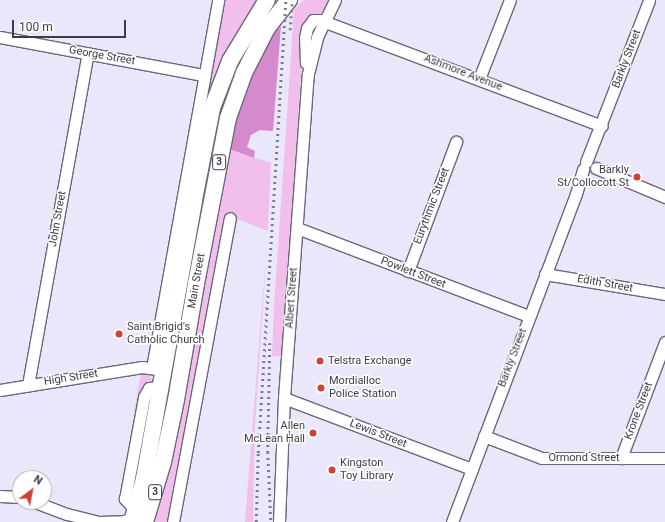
<!DOCTYPE html>
<html>
<head>
<meta charset="utf-8">
<style>
	body { margin:0 }
	#map { position:relative; width:665px; height:522px; overflow:hidden; background:#eae7fb; font-family:Roboto,sans-serif }
	div>[style] { position:absolute }
	.green>* { inset:0; background:#f2beec }
	.forest>* { inset:0; background:#d48acc }
	.roads { filter:drop-shadow(1px 0 #69677c) drop-shadow(-1px 0 #69677c) drop-shadow(0 1px #69677c) drop-shadow(0 -1px #69677c) }
	.minor>* { height:11px; margin:-5.5px; padding:0 5.5px; transform-origin:5.5px; border-radius:5.5px; background:#fff }
	.highway>* { height:16px; margin:-8px; padding:0 8px; transform-origin:8px; border-radius:8px; background:#fff }
	.rail>* { height:2.5px; margin-top:-1.25px; transform-origin:0; background:repeating-linear-gradient(90deg,#7f7c8a 0 2px,transparent 0 6px) }
	.dots>* { width:11px; height:11px; translate:-50% -50%; box-sizing:border-box; border:2px solid #fff; border-radius:50% }
	span { translate:-50% -50%; white-space:nowrap; text-align:center; line-height:1.15; -webkit-text-stroke:3px #fff; paint-order:stroke }
	.shield-label span { padding:1px 3px; background:#fff; border:1px solid; border-radius:3px; -webkit-text-stroke-width:0 }
	.shield-label { font-size:10px; color:#3d3b45; font-weight:700 }
	.street-label { font-size:11px; color:#3d3b45 }
	.poi-label { font-size:11px; color:#3d3b45 }
	.right { translate:-100% -50%; text-align:right }
	.left { translate:0 -50%; text-align:left }
	.north { position:absolute; left:12px; top:470px; width:40px; height:40px; box-sizing:border-box; background:#fff; border:1px solid #b1b1b5; border-radius:50%; rotate:32deg; font-size:11px; font-weight:700; line-height:16px; text-align:center; color:#3d3b45 }
	.north::after { content:''; display:block; margin:auto; width:14px; height:18px; background:#d04334; clip-path:polygon(50% 0,100% 100%,50% 72%,0 100%) }
	.scale { position:absolute; left:12px; top:20px; width:114px; height:18px; box-sizing:border-box; border:2px solid #3d3b45; border-top:0; padding-left:5px; font-size:12px; line-height:14px; white-space:nowrap; color:#3d3b45; -webkit-text-stroke:3px #fff; paint-order:stroke }
</style>
</head>
<body>
<div id="map">
	<div class="green">
		<div style="clip-path:polygon(222px 0,258px 0,242px 23px,220px 67px,202px 116px)"></div>
		<div style="clip-path:polygon(303px 0,331px 0,324px 13px,313px 15px,302px 58px,283px 357px,272px 356px,274px 306px,294px 10px)"></div>
		<div style="clip-path:polygon(227px 148px,271px 163px,268px 230px,255px 424px,253px 522px,245px 522px,268px 231px,226px 215px,169px 522px,151px 522px,190px 365px)"></div>
		<div style="clip-path:polygon(141px 372px,148px 372px,152px 379px,136px 412px,134px 413px)"></div>
	</div>
	<div class="forest">
		<div style="clip-path:polygon(281px 26px,273px 131px,260px 130px,251px 135px,247px 147px,255px 151px,254px 158px,227px 148px,242px 96px,269px 39px)"></div>
	</div>
	<div class="roads">
		<div class="minor">
			<div style="left:0;top:37px;width:208px;rotate:10.6deg"></div>
			<div style="left:306px;top:63px;width:25px;rotate:-92deg"></div>
			<div style="left:305px;top:38px;width:10px;rotate:-79deg"></div>
			<div style="left:307px;top:28px;width:10px;rotate:-53deg"></div>
			<div style="left:313px;top:20px;width:7px"></div>
			<div style="left:320px;top:20px;width:301px;rotate:20.6deg"></div>
			<div style="left:479px;top:79px;width:85px;rotate:-68.6deg"></div>
			<div style="left:586px;top:162px;width:174px;rotate:-68.7deg"></div>
			<div style="left:596px;top:168px;width:75px;rotate:22.8deg"></div>
			<div style="left:297px;top:228px;width:248px;rotate:20.8deg"></div>
			<div style="left:408px;top:271px;width:138px;rotate:-69.6deg"></div>
			<div style="left:545px;top:274px;width:122px;rotate:9.5deg"></div>
			<div style="left:152px;top:368px;width:374px;rotate:-79.8deg"></div>
			<div style="left:28px;top:385px;width:337px;rotate:-79.8deg"></div>
			<div style="left:0;top:390px;width:144px;rotate:-9.2deg"></div>
			<div style="left:142px;top:367px;width:15px;rotate:8deg"></div>
			<div style="left:284px;top:398px;width:201px;rotate:20.7deg"></div>
			<div style="left:484px;top:436px;width:62px;rotate:20.8deg"></div>
			<div style="left:542px;top:458px;width:123px"></div>
			<div style="left:621px;top:458px;width:124px;rotate:-69.2deg"></div>
			<div style="left:0;top:496px;width:20px;rotate:3deg"></div>
			<div style="left:35px;top:502px;width:34px;rotate:21deg"></div>
			<div style="left:67px;top:514px;width:33px;rotate:14deg"></div>
			<div style="left:99px;top:522px;width:25px;rotate:-2deg"></div>
			<div style="left:124px;top:521px;width:9px;rotate:-18deg"></div>
			<div style="left:136px;top:510px;width:16px;rotate:-135deg"></div>
			<div style="left:125px;top:499px;width:104px;rotate:-79.4deg"></div>
			<div style="left:144px;top:397px;width:10px;rotate:-61deg"></div>
			<div style="left:149px;top:388px;width:12px;rotate:-5deg"></div>
			<div style="left:173px;top:522px;width:309px;rotate:-79.4deg"></div>
			<div style="left:279px;top:522px;width:124px;rotate:-87.7deg"></div>
			<div style="left:284px;top:398px;width:325px;rotate:-85.8deg"></div>
			<div style="left:308px;top:74px;width:38px;rotate:-76deg"></div>
			<div style="left:317px;top:37px;width:41px;rotate:-64.1deg"></div>
			<div style="left:452px;top:522px;width:351px;rotate:-69.3deg"></div>
			<div style="left:576px;top:194px;width:26px;rotate:-74deg"></div>
		</div>
		<div class="highway">
			<div style="left:132px;top:522px;width:45px;rotate:-74.4deg"></div>
			<div style="left:144px;top:479px;width:283px;rotate:-79.8deg"></div>
			<div style="left:194px;top:200px;width:94px;rotate:-78.9deg"></div>
			<div style="left:212px;top:108px;width:50px;rotate:-69deg"></div>
			<div style="left:230px;top:61px;width:71px;rotate:-58.8deg"></div>
			<div style="left:145px;top:522px;width:63px;rotate:-73.3deg"></div>
			<div style="left:163px;top:462px;width:63px;rotate:-78.2deg"></div>
			<div style="left:176px;top:400px;width:118px;rotate:-80.2deg"></div>
			<div style="left:196px;top:284px;width:169px;rotate:-79.1deg"></div>
			<div style="left:228px;top:118px;width:48px;rotate:-70.4deg"></div>
			<div style="left:244px;top:73px;width:51px;rotate:-62.9deg"></div>
			<div style="left:267px;top:28px;width:36px;rotate:-52deg"></div>
		</div>
	</div>
	<div class="rail">
		<div style="left:290px;top:30px;width:30px;rotate:-86deg"></div>
		<div style="left:270px;top:343px;width:109px;rotate:91.1deg"></div>
		<div style="left:268px;top:452px;width:70px;rotate:87.5deg"></div>
		<div style="left:256px;top:522px;width:69px;rotate:-88.3deg"></div>
		<div style="left:258px;top:453px;width:454px;rotate:-86.5deg"></div>
	</div>
	<div class="dots">
		<div style="left:637px;top:177px;background:#d04334"></div>
		<div style="left:119px;top:334px;background:#d04334"></div>
		<div style="left:320px;top:361px;background:#d04334"></div>
		<div style="left:321px;top:388px;background:#d04334"></div>
		<div style="left:313px;top:433px;background:#d04334"></div>
		<div style="left:332px;top:470px;background:#d04334"></div>
	</div>
	<div class="shield-label">
		<span style="left:219px;top:162px">3</span>
		<span style="left:155px;top:492px">3</span>
	</div>
	<div class="street-label">
		<span style="left:102px;top:56px;rotate:10deg">George Street</span>
		<span style="left:627px;top:59px;rotate:-69deg">Barkly Street</span>
		<span style="left:463px;top:73px;rotate:21deg">Ashmore Avenue</span>
		<span style="left:432px;top:206px;rotate:-69deg">Eurythmic Street</span>
		<span style="left:58px;top:219px;rotate:-80deg">John Street</span>
		<span style="left:413px;top:273px;rotate:21deg">Powlett Street</span>
		<span style="left:197px;top:281px;rotate:-80deg">Main Street</span>
		<span style="left:605px;top:284px;rotate:10deg">Edith Street</span>
		<span style="left:292px;top:298px;rotate:-86deg">Albert Street</span>
		<span style="left:513px;top:358px;rotate:-69deg">Barkly Street</span>
		<span style="left:71px;top:378px;rotate:-9deg">High Street</span>
		<span style="left:639px;top:411px;rotate:-69deg">Krone Street</span>
		<span style="left:378px;top:434px;rotate:21deg">Lewis Street</span>
		<span style="left:584px;top:458px">Ormond Street</span>
	</div>
	<div class="poi-label">
		<span class="right" style="left:629px;top:177px">Barkly<br>St/Collocott St</span>
		<span class="left" style="left:127px;top:334px">Saint Brigid's<br>Catholic Church</span>
		<span class="left" style="left:328px;top:361px">Telstra Exchange</span>
		<span class="left" style="left:329px;top:388px">Mordialloc<br>Police Station</span>
		<span class="right" style="left:305px;top:433px">Allen<br>McLean Hall</span>
		<span class="left" style="left:340px;top:470px">Kingston<br>Toy Library</span>
	</div>
	<div class="north">N</div>
	<div class="scale">100 m</div>
</div>
</body>
</html>
